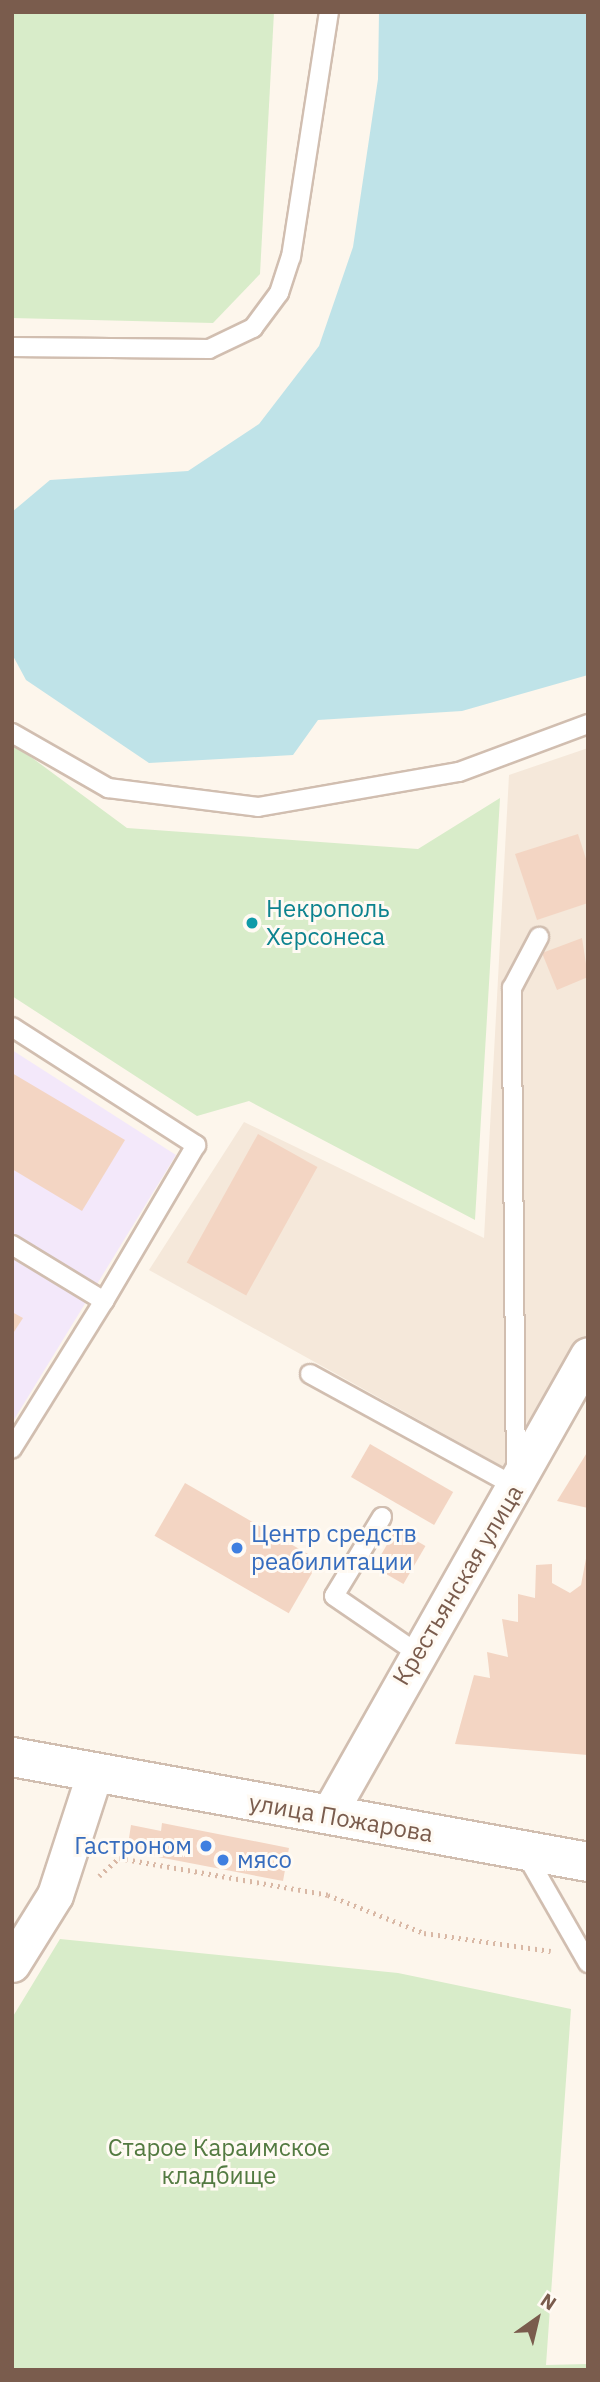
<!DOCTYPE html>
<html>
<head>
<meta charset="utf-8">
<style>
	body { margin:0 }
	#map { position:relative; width:600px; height:2382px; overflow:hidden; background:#fdf6ec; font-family:"IBM Plex Sans",sans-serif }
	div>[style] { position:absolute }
	.residential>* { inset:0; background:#f5e8da }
	.education>* { inset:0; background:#f3e8fa }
	.green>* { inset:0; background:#d8ecc9 }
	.water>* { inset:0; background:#bfe3e8 }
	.building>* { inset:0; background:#f3d5c3; transform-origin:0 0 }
	.path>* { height:4.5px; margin-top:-2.25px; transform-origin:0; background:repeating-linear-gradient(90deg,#d9b8a5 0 2px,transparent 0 7px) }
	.roads { filter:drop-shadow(2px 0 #d1beb0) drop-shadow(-2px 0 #d1beb0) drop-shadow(0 2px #d1beb0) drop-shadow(0 -2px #d1beb0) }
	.service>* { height:18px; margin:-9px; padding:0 9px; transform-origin:9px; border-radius:9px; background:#fff }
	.minor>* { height:35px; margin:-17.5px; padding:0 17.5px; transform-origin:17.5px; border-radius:17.5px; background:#fff }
	.secondary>* { height:38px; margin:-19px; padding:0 19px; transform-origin:19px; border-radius:19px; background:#fff }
	.dots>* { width:19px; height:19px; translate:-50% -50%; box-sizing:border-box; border:4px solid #fffaf3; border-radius:50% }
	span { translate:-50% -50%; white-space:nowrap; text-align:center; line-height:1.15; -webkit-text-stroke:6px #fffaf3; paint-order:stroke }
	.culture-label { font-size:24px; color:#0d838f }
	.left { translate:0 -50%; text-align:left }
	.shop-label { font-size:24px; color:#366cbe }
	.right { translate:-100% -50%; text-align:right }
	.street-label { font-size:24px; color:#7a5c4d }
	.park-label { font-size:24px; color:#537a41 }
	.frame { position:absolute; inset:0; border:14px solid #7a5c4d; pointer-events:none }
	.north { position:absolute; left:502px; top:2284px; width:70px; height:70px; -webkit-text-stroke:5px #fffaf3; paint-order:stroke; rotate:34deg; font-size:19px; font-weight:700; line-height:28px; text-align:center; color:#7a5c4d }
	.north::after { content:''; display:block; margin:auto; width:24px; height:32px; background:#7a5c4d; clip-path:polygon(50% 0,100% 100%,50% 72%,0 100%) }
</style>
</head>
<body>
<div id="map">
	<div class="residential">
		<div style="clip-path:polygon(588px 748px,588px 1340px,518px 1475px,149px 1270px,244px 1122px,484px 1238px,509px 775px)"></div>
	</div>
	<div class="education">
		<div style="clip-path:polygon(12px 1050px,176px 1155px,12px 1423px)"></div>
	</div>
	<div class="green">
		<div style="clip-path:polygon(12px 12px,274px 12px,260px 274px,213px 323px,12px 318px)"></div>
		<div style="clip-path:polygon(12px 743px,127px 828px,418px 849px,500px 798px,475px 1220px,249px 1101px,197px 1116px,12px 996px)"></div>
		<div style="clip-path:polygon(60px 1939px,398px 1973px,571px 2009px,546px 2365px,588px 2364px,588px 2370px,12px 2370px,12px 2018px)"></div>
	</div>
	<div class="water">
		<div style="clip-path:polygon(379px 12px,588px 12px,588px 675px,462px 711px,318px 720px,293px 755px,149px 763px,26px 680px,12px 654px,12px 512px,50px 480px,188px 471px,259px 424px,319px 346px,353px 247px,378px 79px)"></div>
	</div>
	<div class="building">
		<div style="clip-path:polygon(578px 834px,588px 865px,588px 903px,537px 920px,515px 854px)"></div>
		<div style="clip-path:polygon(582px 938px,588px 977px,557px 990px,542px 953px)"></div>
		<div style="clip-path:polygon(12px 1073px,125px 1140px,82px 1211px,12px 1169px)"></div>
		<div style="left:258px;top:1134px;width:68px;height:147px;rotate:29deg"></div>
		<div style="clip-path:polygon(12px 1312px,23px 1318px,12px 1335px)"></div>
		<div style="left:370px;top:1444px;width:96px;height:38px;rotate:30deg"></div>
		<div style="clip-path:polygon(588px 1451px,588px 1508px,557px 1501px)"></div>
		<div style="left:185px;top:1483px;width:155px;height:61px;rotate:30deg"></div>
		<div style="left:396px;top:1529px;width:34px;height:44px;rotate:30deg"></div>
		<div style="clip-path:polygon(588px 1548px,588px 1755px,455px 1744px,474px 1675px,490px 1678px,487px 1652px,508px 1657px,502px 1619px,518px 1622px,518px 1594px,535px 1598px,536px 1565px,552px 1564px,552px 1583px,570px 1593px,581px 1585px)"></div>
		<div style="clip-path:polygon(162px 1823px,289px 1848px,283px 1881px,127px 1851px,131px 1825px,161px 1831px)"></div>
	</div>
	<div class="path">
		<div style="left:99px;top:1876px;width:27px;rotate:-42deg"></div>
		<div style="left:119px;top:1858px;width:212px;rotate:10deg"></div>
		<div style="left:328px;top:1895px;width:103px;rotate:21.6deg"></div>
		<div style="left:424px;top:1933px;width:128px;rotate:8.1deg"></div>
	</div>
	<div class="roads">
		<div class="service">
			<div style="left:12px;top:347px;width:197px;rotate:0.6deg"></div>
			<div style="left:209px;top:349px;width:49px;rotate:-25.5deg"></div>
			<div style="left:253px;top:328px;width:44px;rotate:-53.4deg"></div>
			<div style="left:279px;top:293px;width:38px;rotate:-72deg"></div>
			<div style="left:291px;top:257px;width:248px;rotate:-81.2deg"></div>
			<div style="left:12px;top:733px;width:111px;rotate:29.8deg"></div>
			<div style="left:108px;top:788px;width:151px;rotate:7.2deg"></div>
			<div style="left:258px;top:807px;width:204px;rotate:-9.9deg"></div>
			<div style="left:459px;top:772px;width:138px;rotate:-20.4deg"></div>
			<div style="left:12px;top:1027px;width:219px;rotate:32.7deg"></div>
			<div style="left:196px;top:1145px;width:181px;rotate:120.5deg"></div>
			<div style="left:12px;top:1245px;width:108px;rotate:31.3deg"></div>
			<div style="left:104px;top:1301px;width:174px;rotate:121.9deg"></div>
			<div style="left:310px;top:1374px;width:235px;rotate:28.7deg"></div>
			<div style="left:516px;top:1487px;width:499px;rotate:-90.5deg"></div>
			<div style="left:512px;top:988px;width:58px;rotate:-62.1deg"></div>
			<div style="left:382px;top:1517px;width:92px;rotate:121.3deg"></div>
			<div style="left:334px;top:1596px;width:101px;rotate:34.5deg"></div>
			<div style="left:525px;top:1853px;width:127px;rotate:60.2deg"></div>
		</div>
		<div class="minor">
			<div style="left:328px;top:1815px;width:528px;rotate:-60.52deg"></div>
			<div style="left:12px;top:1964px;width:81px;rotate:-58.1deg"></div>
			<div style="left:55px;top:1895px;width:126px;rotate:-72deg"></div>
		</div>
		<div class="secondary">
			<div style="left:12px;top:1757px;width:585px;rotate:10.33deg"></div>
		</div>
	</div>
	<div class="dots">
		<div style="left:252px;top:923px;background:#0f9aa8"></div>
		<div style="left:237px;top:1548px;background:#3f7fe0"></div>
		<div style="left:206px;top:1846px;background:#3f7fe0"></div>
		<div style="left:223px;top:1860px;background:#3f7fe0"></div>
	</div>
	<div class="culture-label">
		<span class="left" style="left:266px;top:923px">Некрополь<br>Херсонеса</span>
	</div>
	<div class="shop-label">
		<span class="left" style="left:251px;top:1548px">Центр средств<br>реабилитации</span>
		<span class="right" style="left:192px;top:1846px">Гастроном</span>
		<span class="left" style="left:237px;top:1860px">мясо</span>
	</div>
	<div class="street-label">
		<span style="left:458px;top:1585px;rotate:-59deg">Крестьянская улица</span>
		<span style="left:341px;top:1818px;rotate:10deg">улица Пожарова</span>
	</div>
	<div class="park-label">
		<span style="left:219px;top:2162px">Старое Караимское<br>кладбище</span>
	</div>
	<div class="frame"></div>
	<div class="north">N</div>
</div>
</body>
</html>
